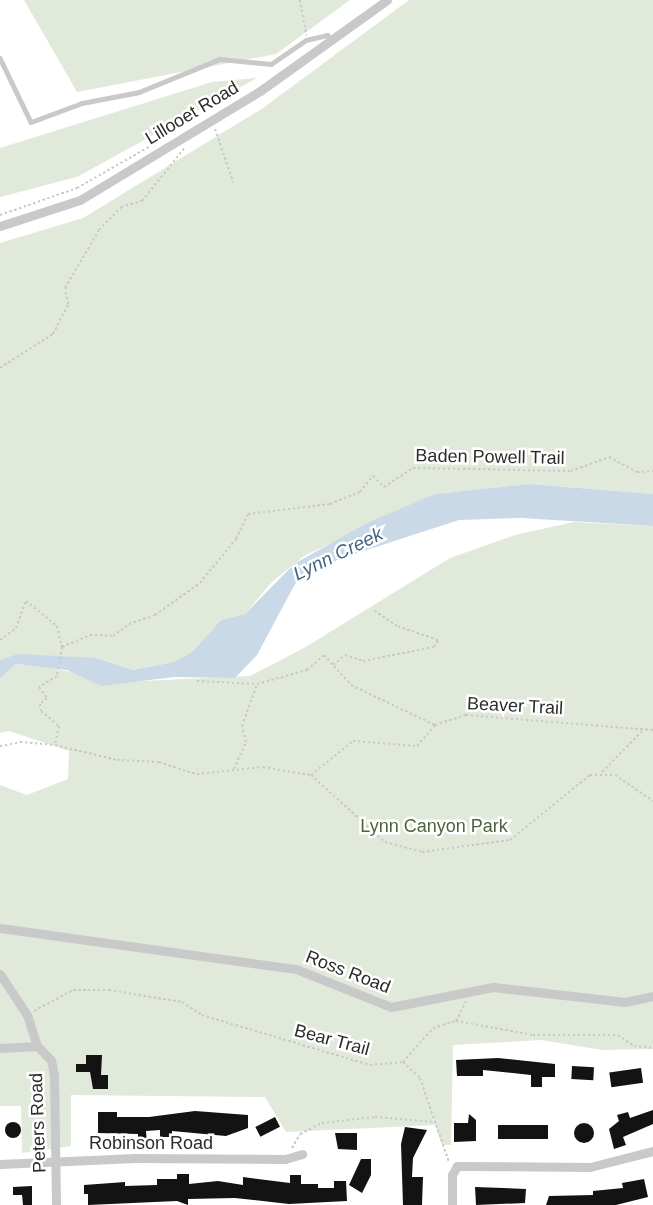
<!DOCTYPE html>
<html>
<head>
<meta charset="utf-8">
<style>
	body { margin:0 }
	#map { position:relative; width:653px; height:1205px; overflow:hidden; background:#fff; font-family:Helvetica,sans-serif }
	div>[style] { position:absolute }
	.green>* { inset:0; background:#e1e9db }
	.water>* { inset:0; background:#c9d9e7 }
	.building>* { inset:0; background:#131313; transform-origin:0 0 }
	.round { border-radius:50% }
	.path>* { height:2px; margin-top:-1px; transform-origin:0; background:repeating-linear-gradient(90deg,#c9c9c9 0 2.5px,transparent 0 5px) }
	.lane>* { height:4.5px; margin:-2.25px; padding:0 2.25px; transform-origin:2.25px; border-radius:2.25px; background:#c9c9c9 }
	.street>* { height:9px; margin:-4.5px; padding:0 4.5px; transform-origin:4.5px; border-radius:4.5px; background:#c9c9c9 }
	span { translate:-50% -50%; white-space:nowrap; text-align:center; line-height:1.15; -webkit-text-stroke:5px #fff; paint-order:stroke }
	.street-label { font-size:18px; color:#2c2c2c }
	.park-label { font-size:18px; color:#4d633e }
	.water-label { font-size:19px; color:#436786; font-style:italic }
</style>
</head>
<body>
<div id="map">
	<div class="green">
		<div style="clip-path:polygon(24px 0,350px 0,276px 54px,77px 92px)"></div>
		<div style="clip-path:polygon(409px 0,653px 0,653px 494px,530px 484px,435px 494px,304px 556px,272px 582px,245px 614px,221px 620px,192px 652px,174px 662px,133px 670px,96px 658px,0 660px,0 243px,83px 218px,263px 108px)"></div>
		<div style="clip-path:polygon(257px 78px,77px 177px,0 197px,0 148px,212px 82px)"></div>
		<div style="clip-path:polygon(574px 522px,653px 526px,653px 1049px,602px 1050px,541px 1040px,453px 1045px,451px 1145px,442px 1145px,435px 1125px,286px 1132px,265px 1097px,71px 1095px,71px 1146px,22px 1153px,21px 1106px,0 1106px,0 785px,27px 795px,68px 779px,69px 751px,9px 731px,0 733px,0 678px,7px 669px,16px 664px,47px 667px,121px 682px,250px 676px,304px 648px,450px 558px,515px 535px)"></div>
	</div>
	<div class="water">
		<div style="clip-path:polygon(530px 484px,653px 494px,653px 526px,521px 518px,459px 520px,339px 559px,295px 584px,257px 655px,235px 678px,174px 677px,101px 686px,67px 670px,16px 664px,0 678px,0 660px,18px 654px,96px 658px,133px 670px,174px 662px,192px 652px,221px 620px,245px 614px,294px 564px,365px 524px,435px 494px)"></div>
	</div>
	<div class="building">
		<div style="clip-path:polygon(86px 1055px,102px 1055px,101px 1075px,108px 1075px,108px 1089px,93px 1089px,90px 1072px,76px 1072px,76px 1064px,86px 1064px)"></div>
		<div style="clip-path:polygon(498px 1058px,555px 1064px,555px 1077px,542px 1077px,542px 1087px,531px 1087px,531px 1075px,483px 1070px,483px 1076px,457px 1076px,456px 1060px)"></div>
		<div style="left:572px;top:1066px;width:22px;height:13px;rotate:3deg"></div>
		<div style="left:641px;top:1068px;width:15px;height:32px;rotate:82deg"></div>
		<div style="clip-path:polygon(653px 1110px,653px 1124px,623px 1137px,626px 1145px,614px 1149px,609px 1129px,619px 1121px,617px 1115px,628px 1112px,630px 1118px)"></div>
		<div style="clip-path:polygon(195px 1111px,248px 1115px,248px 1128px,226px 1136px,172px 1131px,172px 1137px,160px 1137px,160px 1130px,146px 1131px,147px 1143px,138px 1143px,138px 1134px,98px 1133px,98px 1112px,117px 1112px,117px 1117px,149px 1117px)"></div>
		<div style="clip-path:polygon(469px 1114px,476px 1120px,476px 1141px,454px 1142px,454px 1123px,468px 1123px)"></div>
		<div style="left:275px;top:1117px;width:11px;height:22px;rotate:63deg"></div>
		<div class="round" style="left:5px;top:1122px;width:16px;height:16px"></div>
		<div class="round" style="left:574px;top:1123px;width:20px;height:20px"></div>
		<div style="left:548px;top:1125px;width:14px;height:50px;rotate:90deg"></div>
		<div style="clip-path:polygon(405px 1127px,427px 1130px,413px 1158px,412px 1177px,423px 1177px,422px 1205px,403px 1205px,401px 1144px)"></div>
		<div style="clip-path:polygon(335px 1133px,357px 1133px,357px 1150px,338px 1149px)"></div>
		<div style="clip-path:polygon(361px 1159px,371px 1159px,371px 1175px,362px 1193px,349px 1185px)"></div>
		<div style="clip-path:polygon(177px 1174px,189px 1174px,189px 1184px,218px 1181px,243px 1185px,243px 1177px,290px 1183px,290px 1175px,301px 1175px,301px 1184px,318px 1184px,318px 1188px,334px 1188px,334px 1181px,346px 1181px,347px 1201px,289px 1204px,235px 1198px,188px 1199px,188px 1205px,177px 1201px,88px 1205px,88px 1194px,84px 1194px,84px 1185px,125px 1182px,125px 1186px,157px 1185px,157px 1179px,177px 1179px)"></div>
		<div style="clip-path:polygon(644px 1179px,648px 1197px,616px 1205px,546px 1205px,549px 1196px,593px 1195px,593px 1191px,623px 1188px,622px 1183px)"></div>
		<div style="clip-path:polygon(32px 1186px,32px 1205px,23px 1205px,22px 1195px,13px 1195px,13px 1187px)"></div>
		<div style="clip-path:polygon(475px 1187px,526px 1189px,525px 1203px,476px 1205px)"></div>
	</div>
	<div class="path">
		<div style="left:300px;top:0;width:36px;rotate:80deg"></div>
		<div style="left:215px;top:129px;width:56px;rotate:71.2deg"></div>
		<div style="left:0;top:215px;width:82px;rotate:-19.3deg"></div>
		<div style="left:77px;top:188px;width:83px;rotate:-29.7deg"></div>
		<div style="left:0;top:368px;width:63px;rotate:-32.7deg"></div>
		<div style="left:53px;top:334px;width:34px;rotate:-63deg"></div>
		<div style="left:68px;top:304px;width:16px;rotate:-101deg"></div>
		<div style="left:65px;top:288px;width:67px;rotate:-59.6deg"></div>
		<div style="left:99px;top:230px;width:32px;rotate:-46deg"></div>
		<div style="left:121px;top:207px;width:22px;rotate:-16deg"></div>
		<div style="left:142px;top:201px;width:70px;rotate:-51.3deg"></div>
		<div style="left:0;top:640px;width:20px;rotate:-37deg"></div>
		<div style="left:16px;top:628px;width:29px;rotate:-70deg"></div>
		<div style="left:26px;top:601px;width:40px;rotate:39deg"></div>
		<div style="left:57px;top:626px;width:22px;rotate:77deg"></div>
		<div style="left:62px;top:647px;width:29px;rotate:100deg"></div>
		<div style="left:57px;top:676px;width:21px;rotate:149deg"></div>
		<div style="left:39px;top:687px;width:14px;rotate:54deg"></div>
		<div style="left:47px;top:698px;width:9px;rotate:139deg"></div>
		<div style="left:40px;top:704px;width:7px;rotate:82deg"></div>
		<div style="left:41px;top:711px;width:23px;rotate:40deg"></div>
		<div style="left:59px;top:726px;width:19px;rotate:102deg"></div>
		<div style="left:62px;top:647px;width:30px;rotate:-23deg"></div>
		<div style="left:90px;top:635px;width:23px;rotate:2deg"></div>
		<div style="left:113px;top:636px;width:20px;rotate:-37deg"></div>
		<div style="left:129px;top:624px;width:28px;rotate:-19deg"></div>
		<div style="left:155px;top:615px;width:55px;rotate:-35.4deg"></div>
		<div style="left:200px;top:583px;width:57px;rotate:-50.7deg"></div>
		<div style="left:236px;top:539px;width:28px;rotate:-64deg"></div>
		<div style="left:248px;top:514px;width:83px;rotate:-7deg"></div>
		<div style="left:330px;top:504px;width:32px;rotate:-22deg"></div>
		<div style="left:360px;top:492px;width:21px;rotate:-51deg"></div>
		<div style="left:373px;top:476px;width:16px;rotate:45deg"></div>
		<div style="left:384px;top:487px;width:35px;rotate:-33deg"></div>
		<div style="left:413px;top:468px;width:158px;rotate:1.1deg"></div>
		<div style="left:571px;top:471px;width:40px;rotate:-20.2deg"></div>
		<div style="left:609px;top:457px;width:32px;rotate:28deg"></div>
		<div style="left:637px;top:472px;width:16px;rotate:-4deg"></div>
		<div style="left:333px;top:665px;width:16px;rotate:-40deg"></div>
		<div style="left:345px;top:655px;width:19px;rotate:18deg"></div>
		<div style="left:363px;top:661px;width:72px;rotate:-11.2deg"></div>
		<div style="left:434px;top:647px;width:8px;rotate:-60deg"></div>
		<div style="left:438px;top:640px;width:43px;rotate:-161.1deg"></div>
		<div style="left:397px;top:626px;width:27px;rotate:-146deg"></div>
		<div style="left:197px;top:681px;width:60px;rotate:2.9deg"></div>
		<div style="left:0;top:746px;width:20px;rotate:-11deg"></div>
		<div style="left:20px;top:742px;width:35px;rotate:5deg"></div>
		<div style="left:55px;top:745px;width:64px;rotate:13.6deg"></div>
		<div style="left:117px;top:760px;width:42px;rotate:2.7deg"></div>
		<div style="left:159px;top:762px;width:40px;rotate:18deg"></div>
		<div style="left:197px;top:774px;width:66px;rotate:-6.1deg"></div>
		<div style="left:263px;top:767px;width:49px;rotate:9.5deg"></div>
		<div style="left:311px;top:775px;width:100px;rotate:42.2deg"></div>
		<div style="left:385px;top:842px;width:38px;rotate:15deg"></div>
		<div style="left:422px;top:852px;width:89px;rotate:-7.8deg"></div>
		<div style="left:510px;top:840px;width:103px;rotate:-39.1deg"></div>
		<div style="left:590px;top:775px;width:25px"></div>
		<div style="left:615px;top:775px;width:46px;rotate:34.4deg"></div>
		<div style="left:234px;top:769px;width:30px;rotate:-66deg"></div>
		<div style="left:246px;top:742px;width:16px;rotate:-104deg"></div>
		<div style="left:242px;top:726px;width:45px;rotate:-70.3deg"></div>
		<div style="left:257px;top:684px;width:52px;rotate:-15.6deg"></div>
		<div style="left:307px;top:670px;width:23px;rotate:-41deg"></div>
		<div style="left:324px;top:655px;width:40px;rotate:48deg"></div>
		<div style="left:351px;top:685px;width:93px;rotate:25.5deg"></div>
		<div style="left:435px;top:725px;width:33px;rotate:-18deg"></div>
		<div style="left:466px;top:715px;width:188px;rotate:4.6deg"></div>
		<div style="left:602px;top:772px;width:57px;rotate:-45.7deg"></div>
		<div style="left:311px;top:775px;width:54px;rotate:-39deg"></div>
		<div style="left:353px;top:741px;width:64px;rotate:4.5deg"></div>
		<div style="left:417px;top:746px;width:28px;rotate:-49deg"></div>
		<div style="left:34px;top:1011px;width:44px;rotate:-28.3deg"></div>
		<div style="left:73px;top:990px;width:36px"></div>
		<div style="left:109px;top:990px;width:74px;rotate:9.3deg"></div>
		<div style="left:182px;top:1002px;width:24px;rotate:33deg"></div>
		<div style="left:202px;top:1015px;width:175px;rotate:16.6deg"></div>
		<div style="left:370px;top:1065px;width:33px;rotate:-5deg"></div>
		<div style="left:403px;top:1062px;width:45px;rotate:-48.6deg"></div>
		<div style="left:433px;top:1028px;width:24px;rotate:-17deg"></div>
		<div style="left:456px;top:1021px;width:78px;rotate:10.3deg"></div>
		<div style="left:533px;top:1035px;width:85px"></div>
		<div style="left:618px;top:1035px;width:19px;rotate:35deg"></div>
		<div style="left:634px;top:1046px;width:19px;rotate:6deg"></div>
		<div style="left:456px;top:1021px;width:22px;rotate:-63deg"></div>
		<div style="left:403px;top:1062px;width:23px;rotate:43deg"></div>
		<div style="left:420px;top:1078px;width:89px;rotate:71deg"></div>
		<div style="left:292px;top:1148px;width:16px;rotate:-60deg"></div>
		<div style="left:300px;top:1134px;width:25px;rotate:-27deg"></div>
		<div style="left:322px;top:1123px;width:53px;rotate:-6.5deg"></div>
		<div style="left:375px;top:1117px;width:61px;rotate:4.7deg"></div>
	</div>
	<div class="lane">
		<div style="left:0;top:58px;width:71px;rotate:64.2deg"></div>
		<div style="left:31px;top:122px;width:54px;rotate:-20.4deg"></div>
		<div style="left:82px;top:103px;width:58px;rotate:-10.9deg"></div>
		<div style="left:139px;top:92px;width:87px;rotate:-22.2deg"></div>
		<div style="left:220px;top:59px;width:51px;rotate:5.6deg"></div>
		<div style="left:271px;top:64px;width:42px;rotate:-34.4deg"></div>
		<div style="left:306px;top:40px;width:22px;rotate:-13deg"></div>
		<div style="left:327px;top:35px;width:6px;rotate:45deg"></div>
	</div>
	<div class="street">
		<div style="left:0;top:226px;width:84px;rotate:-18deg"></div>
		<div style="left:80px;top:200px;width:210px;rotate:-31.2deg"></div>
		<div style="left:260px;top:91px;width:156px;rotate:-35.6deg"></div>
		<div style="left:0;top:928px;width:299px;rotate:7.9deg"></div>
		<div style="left:296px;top:969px;width:102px;rotate:21.8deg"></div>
		<div style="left:391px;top:1007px;width:104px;rotate:-11.1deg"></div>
		<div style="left:493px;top:987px;width:133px;rotate:6.5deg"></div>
		<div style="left:625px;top:1002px;width:29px;rotate:-12deg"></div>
		<div style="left:0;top:974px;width:49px;rotate:56.6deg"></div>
		<div style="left:27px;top:1015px;width:33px;rotate:72deg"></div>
		<div style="left:37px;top:1046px;width:20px;rotate:45deg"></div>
		<div style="left:51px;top:1060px;width:15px;rotate:79deg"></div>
		<div style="left:54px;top:1075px;width:130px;rotate:89.1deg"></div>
		<div style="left:0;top:1048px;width:37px;rotate:-3deg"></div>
		<div style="left:0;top:1164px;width:135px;rotate:-2.5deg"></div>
		<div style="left:135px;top:1158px;width:150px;rotate:0.4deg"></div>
		<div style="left:285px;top:1159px;width:18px;rotate:-16deg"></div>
		<div style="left:452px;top:1205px;width:30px;rotate:-90deg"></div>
		<div style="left:452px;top:1175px;width:10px;rotate:-61deg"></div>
		<div style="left:457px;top:1166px;width:133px;rotate:0.4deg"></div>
		<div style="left:590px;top:1167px;width:65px;rotate:-14.3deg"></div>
	</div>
	<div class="street-label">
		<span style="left:192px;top:113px;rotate:-31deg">Lillooet Road</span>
		<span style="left:490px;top:457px;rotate:1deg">Baden Powell Trail</span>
		<span style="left:515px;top:706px;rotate:3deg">Beaver Trail</span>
		<span style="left:348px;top:972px;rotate:21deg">Ross Road</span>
		<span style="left:332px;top:1040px;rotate:15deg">Bear Trail</span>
		<span style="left:38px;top:1123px;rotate:-92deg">Peters Road</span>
		<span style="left:151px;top:1143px">Robinson Road</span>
	</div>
	<div class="park-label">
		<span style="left:434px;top:826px">Lynn Canyon Park</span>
	</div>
	<div class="water-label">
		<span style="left:338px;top:554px;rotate:-26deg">Lynn Creek</span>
	</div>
</div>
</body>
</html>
